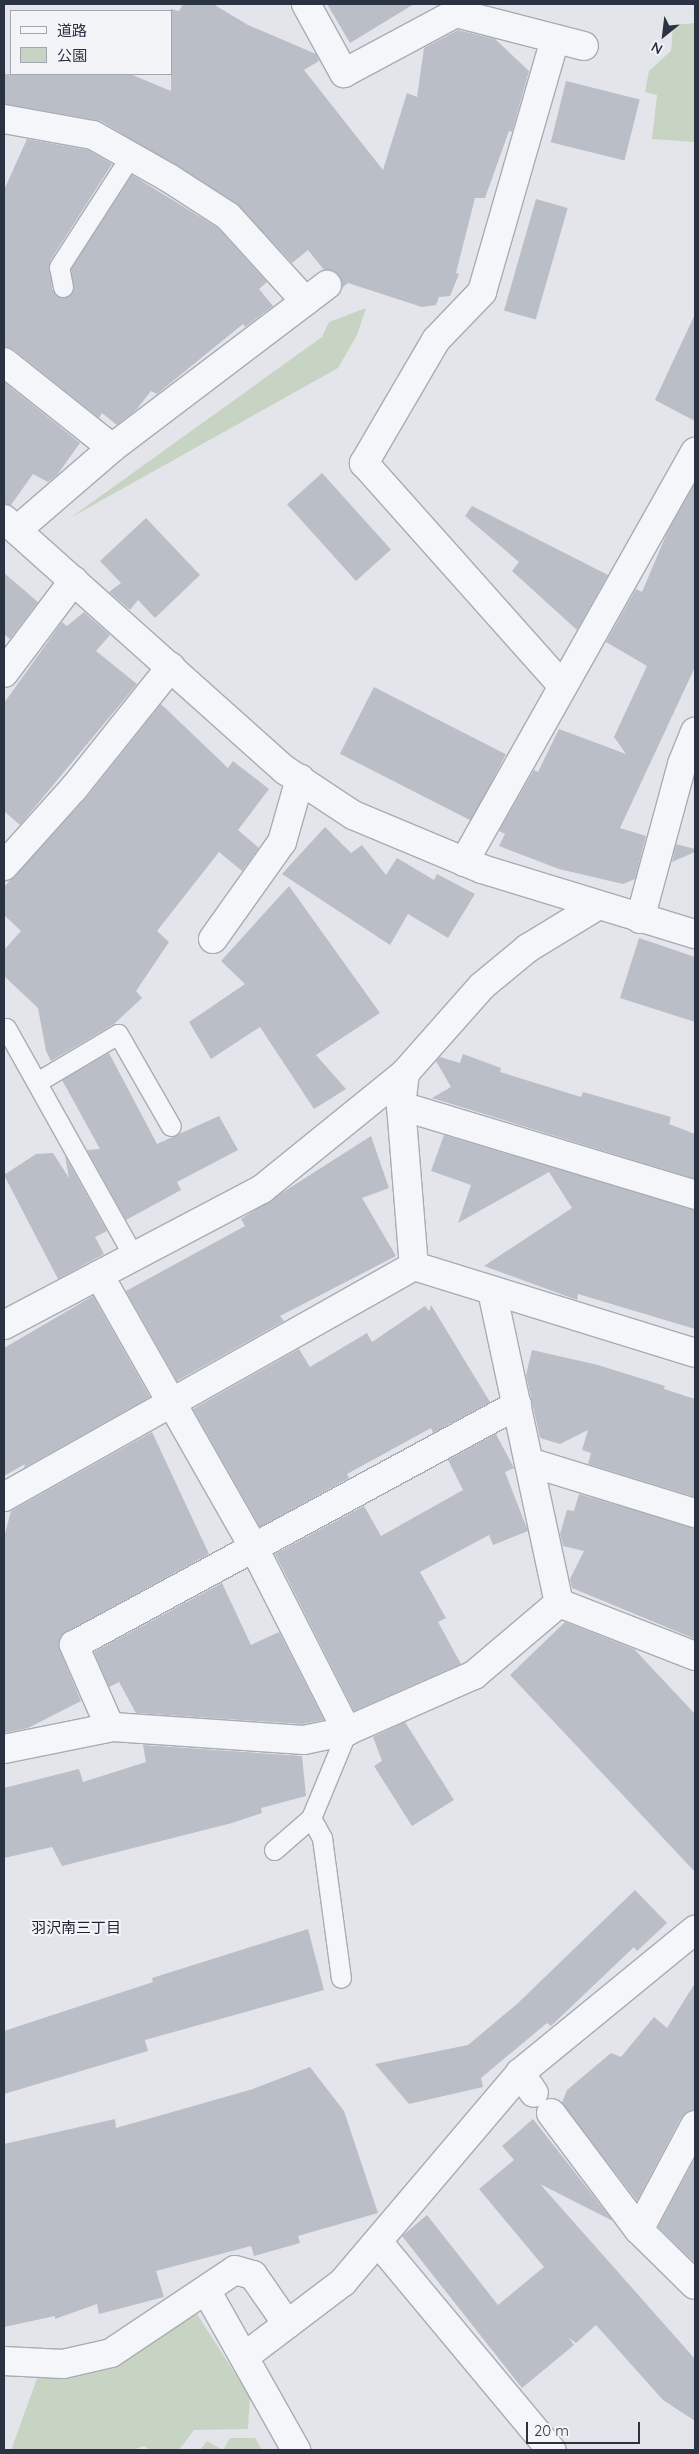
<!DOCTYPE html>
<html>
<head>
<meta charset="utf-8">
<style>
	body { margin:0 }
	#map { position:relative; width:699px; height:2454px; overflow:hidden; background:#e3e5ea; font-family:Quicksand,"Noto Sans JP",sans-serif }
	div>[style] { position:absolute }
	.green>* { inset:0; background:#c7d4c4 }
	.building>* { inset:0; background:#babec7; transform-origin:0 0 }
	.roads { filter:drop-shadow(1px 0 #a8acb4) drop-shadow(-1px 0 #a8acb4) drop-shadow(0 1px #a8acb4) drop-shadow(0 -1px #a8acb4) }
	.service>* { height:19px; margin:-9.5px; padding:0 9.5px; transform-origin:9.5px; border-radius:9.5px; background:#f5f6f9 }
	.minor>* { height:28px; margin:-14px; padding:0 14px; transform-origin:14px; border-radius:14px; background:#f5f6f9 }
	.tertiary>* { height:28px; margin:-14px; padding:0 14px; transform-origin:14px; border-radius:14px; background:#f5f6f9 }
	span { translate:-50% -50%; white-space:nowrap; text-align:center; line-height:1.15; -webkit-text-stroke:4px #f2f4f8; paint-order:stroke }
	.neighbourhood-label { font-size:15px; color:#1d2332 }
	.frame { position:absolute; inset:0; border:5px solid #2b3241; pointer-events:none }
	.legend { position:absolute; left:10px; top:10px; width:162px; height:65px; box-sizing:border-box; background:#f2f4f8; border:1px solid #a2a6af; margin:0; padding:6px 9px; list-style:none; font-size:15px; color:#2b3241 }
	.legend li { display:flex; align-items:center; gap:10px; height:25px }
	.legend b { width:25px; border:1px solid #a2a6af }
	.north { position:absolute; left:639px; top:10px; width:50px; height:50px; -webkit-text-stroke:4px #f2f4f8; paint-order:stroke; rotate:209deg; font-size:14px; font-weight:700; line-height:20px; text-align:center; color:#2b3241 }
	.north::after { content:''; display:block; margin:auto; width:18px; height:22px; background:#2b3241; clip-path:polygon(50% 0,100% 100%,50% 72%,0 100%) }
	.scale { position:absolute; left:526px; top:2422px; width:114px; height:22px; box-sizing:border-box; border:2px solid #2b3241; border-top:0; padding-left:6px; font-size:15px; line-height:18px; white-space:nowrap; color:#2b3241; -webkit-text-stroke:4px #f2f4f8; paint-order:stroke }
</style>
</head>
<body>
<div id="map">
	<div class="green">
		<div style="clip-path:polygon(695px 23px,695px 142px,652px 139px,657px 95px,645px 92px,649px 71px,671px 51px,673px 25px)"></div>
		<div style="clip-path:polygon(366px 308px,357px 335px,338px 368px,70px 518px,322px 337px,329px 322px)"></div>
		<div style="clip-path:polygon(197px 2314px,250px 2397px,248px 2429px,194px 2430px,179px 2450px,150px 2450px,144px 2446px,133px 2450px,11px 2450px,39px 2373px,114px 2364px)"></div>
		<div style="clip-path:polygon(230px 2438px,255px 2438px,262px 2450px,200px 2450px,207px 2441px,223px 2450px)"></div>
	</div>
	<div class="building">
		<div style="clip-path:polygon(183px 4px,213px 4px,248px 25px,316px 54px,319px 61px,304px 70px,383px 170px,407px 93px,417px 97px,424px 48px,458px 30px,495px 39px,529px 71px,512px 132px,509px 131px,485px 198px,475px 198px,456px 273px,459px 274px,450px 296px,439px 297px,436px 305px,422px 307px,348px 283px,342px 288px,339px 275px,324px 270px,308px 250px,292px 263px,236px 203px,101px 121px,5px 104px,4px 74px,130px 74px,171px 91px,171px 9px,179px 11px)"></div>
		<div style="clip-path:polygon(327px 4px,414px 4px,350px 43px)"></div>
		<div style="left:566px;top:81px;width:76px;height:63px;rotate:14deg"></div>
		<div style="clip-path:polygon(27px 139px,88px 150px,112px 164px,50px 261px,52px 289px,59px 297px,66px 298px,73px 291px,71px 269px,132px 175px,218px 228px,267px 282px,259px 289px,273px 306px,245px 327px,243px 324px,157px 394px,151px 391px,136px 410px,117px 425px,102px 413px,99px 418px,14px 350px,4px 347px,4px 190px)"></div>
		<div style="left:536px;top:199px;width:33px;height:116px;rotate:16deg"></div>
		<div style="clip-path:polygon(695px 314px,695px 421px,655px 400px)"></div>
		<div style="clip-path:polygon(4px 382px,80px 443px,57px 475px,48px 482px,33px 474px,11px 505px,4px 504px)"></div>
		<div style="left:322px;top:473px;width:103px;height:47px;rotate:48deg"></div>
		<div style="clip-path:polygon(695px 483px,695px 667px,620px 828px,646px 836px,635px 879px,623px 884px,559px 869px,499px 846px,505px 834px,499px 831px,534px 770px,538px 772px,559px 729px,626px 754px,614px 737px,647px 666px,606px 642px,636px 589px,642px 592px,667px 533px)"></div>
		<div style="clip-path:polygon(472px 506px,608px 575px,577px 630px,512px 571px,519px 562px,465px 516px)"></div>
		<div style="clip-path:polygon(146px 518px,200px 575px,155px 618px,138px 600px,130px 610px,109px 592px,121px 583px,100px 561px)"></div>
		<div style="clip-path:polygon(4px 573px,38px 602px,10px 639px,4px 634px)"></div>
		<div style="clip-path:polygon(84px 612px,110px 635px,96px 651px,137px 684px,20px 825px,4px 811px,4px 703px,62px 622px,67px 626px)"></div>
		<div style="left:374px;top:687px;width:148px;height:75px;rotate:27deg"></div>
		<div style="clip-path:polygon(161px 704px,228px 768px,233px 761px,269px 789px,238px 830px,259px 848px,242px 871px,219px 852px,157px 931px,169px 942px,136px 991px,142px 998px,114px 1024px,51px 1061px,46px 1051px,38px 1008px,4px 976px,4px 950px,21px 931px,4px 915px,4px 887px,86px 798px)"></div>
		<div style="clip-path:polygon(325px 827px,351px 853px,362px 845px,386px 875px,397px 858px,434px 880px,437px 874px,475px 894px,448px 938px,408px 914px,390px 945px,282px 874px)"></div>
		<div style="clip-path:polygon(676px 844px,695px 849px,695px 852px,672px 862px)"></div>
		<div style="clip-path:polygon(289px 886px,380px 1013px,316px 1055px,346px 1089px,314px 1109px,260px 1027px,211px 1059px,189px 1022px,245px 984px,221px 961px)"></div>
		<div style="clip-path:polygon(639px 938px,695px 957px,695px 1022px,620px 998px)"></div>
		<div style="clip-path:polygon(109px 1053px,157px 1144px,219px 1116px,238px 1150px,177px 1182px,181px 1190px,126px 1220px,87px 1150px,100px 1149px,62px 1080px)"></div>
		<div style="clip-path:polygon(463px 1054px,501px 1068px,500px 1072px,581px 1097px,583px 1092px,671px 1117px,669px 1124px,695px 1134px,695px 1179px,432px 1098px,451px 1087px,436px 1061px,440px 1057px,460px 1063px)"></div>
		<div style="clip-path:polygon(444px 1135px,695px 1210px,695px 1329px,578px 1294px,577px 1300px,484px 1266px,572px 1208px,549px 1172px,458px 1223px,471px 1185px,431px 1171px)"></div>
		<div style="clip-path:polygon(371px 1136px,389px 1188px,362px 1198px,396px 1256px,280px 1316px,284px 1321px,177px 1381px,126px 1291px,245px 1226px,241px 1219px)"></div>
		<div style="clip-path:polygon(53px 1153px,69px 1178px,65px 1156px,107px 1231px,95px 1237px,104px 1254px,58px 1279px,4px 1175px,36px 1154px)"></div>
		<div style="clip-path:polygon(93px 1296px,150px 1397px,24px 1468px,25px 1464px,4px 1476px,4px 1348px)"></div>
		<div style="clip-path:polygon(431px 1305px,490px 1402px,433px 1433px,431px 1428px,347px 1474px,349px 1478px,260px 1527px,193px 1409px,299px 1349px,310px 1367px,367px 1333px,372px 1342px,425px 1306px,429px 1311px)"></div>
		<div style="clip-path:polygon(532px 1350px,598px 1365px,665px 1386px,664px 1389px,695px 1399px,695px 1497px,588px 1464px,591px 1453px,582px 1450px,588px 1430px,560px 1444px,540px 1438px,526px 1375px)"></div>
		<div style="clip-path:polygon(152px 1432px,209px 1554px,66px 1632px,61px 1637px,60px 1651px,81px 1701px,28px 1728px,4px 1733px,4px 1537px,11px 1511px)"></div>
		<div style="clip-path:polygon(496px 1434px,514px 1468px,505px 1472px,528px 1531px,493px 1545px,489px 1535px,420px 1572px,446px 1618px,438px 1622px,461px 1664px,354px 1711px,275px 1554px,364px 1506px,381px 1536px,463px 1490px,448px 1460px)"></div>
		<div style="clip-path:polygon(579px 1494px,695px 1528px,695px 1639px,572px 1588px,570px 1579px,584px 1551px,563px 1546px,560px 1534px,567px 1510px,574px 1511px)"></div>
		<div style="clip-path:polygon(222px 1583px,251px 1645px,279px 1632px,324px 1720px,303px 1724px,136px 1713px,119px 1682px,109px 1687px,94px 1652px)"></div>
		<div style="clip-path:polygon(565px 1622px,634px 1649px,695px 1714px,695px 1872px,510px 1675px)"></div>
		<div style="clip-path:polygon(405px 1722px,454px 1800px,412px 1826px,374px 1766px,382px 1761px,373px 1737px)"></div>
		<div style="clip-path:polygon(143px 1745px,302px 1756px,306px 1796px,261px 1808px,262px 1813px,232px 1823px,62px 1866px,52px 1847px,4px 1858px,4px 1788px,79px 1769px,83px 1782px,146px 1762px)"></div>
		<div style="clip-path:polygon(635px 1890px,667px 1923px,637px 1951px,634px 1947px,551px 2026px,547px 2023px,481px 2078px,483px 2087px,409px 2104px,375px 2064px,468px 2045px,517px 2004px)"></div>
		<div style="clip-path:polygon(308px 1929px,324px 1990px,145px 2040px,148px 2051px,4px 2094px,4px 2031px,153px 1982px,152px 1978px)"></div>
		<div style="clip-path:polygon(695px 1983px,695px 2110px,681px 2118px,637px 2201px,562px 2103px,567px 2090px,611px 2053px,621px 2057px,654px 2017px,667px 2028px)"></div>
		<div style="clip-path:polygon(310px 2067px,344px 2111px,378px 2213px,298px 2236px,300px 2243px,254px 2256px,251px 2246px,156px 2271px,164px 2297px,99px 2314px,97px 2304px,55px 2319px,55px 2316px,4px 2327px,4px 2144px,115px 2119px,116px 2128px,253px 2089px)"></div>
		<div style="clip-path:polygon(533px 2119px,613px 2221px,540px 2184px,695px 2359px,695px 2421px,663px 2400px,596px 2325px,576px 2343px,569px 2338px,574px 2345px,522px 2388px,402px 2236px,427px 2215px,498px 2305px,544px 2267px,479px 2189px,514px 2160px,502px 2146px)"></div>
		<div style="clip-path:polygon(695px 2158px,695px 2263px,658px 2227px)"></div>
	</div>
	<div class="roads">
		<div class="service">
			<div style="left:63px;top:287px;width:20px;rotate:-101deg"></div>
			<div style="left:59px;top:267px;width:131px;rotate:-57.2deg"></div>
			<div style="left:6px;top:1028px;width:262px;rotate:60.8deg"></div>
			<div style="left:37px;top:1082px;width:94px;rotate:-30.7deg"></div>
			<div style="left:118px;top:1034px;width:106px;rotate:60.1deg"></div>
			<div style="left:311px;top:1818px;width:23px;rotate:61deg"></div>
			<div style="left:322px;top:1838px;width:141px;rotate:82.3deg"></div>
			<div style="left:274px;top:1850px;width:49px;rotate:-40.9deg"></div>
			<div style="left:311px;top:1818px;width:94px;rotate:-67.5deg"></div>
		</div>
		<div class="minor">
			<div style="left:306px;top:4px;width:79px;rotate:61.2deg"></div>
			<div style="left:344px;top:73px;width:127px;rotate:-28.2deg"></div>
			<div style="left:456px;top:13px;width:132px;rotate:14.5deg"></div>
			<div style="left:555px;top:39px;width:263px;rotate:106.1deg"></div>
			<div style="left:482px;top:292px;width:66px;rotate:133.8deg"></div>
			<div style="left:436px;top:340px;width:143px;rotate:120.3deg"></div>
			<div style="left:364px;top:463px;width:299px;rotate:48.3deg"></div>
			<div style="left:4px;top:119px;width:90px;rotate:10.2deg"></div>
			<div style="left:93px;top:135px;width:87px;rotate:29.5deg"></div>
			<div style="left:169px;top:178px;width:70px;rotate:32.8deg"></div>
			<div style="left:228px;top:216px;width:115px;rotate:47.8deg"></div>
			<div style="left:4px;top:362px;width:138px;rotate:38.5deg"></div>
			<div style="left:17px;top:530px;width:125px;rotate:-40.8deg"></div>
			<div style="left:112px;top:448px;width:270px;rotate:-37.2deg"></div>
			<div style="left:4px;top:673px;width:116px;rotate:-53deg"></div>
			<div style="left:464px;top:862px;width:471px;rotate:-60.6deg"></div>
			<div style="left:4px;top:866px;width:105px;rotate:-48.1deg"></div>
			<div style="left:74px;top:788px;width:155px;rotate:-51.3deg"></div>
			<div style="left:640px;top:919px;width:161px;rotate:-74.8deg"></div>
			<div style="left:682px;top:764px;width:35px;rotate:-68deg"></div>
			<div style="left:213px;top:939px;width:119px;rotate:-54.6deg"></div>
			<div style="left:282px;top:842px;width:66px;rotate:-74.1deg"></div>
			<div style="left:405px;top:1073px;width:33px;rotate:97deg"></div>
			<div style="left:401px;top:1106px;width:161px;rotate:85.4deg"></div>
			<div style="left:414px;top:1266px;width:294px;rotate:17.2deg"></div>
			<div style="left:401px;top:1106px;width:307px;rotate:16.8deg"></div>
			<div style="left:99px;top:1275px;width:312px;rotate:60.4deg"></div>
			<div style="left:253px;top:1546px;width:208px;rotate:63.1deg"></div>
			<div style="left:492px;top:1291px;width:319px;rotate:77.9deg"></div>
			<div style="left:4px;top:1325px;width:292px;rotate:-27.8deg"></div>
			<div style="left:262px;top:1189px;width:184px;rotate:-39deg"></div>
			<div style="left:405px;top:1073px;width:116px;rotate:-48.5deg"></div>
			<div style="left:482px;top:986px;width:60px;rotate:-39.6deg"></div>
			<div style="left:528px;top:948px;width:81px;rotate:-31.3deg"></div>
			<div style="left:529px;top:1462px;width:174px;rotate:17.1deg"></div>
			<div style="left:4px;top:1497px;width:471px;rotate:-29.4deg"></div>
			<div style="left:110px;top:1727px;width:90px;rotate:-113.7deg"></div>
			<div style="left:74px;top:1645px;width:504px;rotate:-28.45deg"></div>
			<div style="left:4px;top:1749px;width:111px;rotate:-11.4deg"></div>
			<div style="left:113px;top:1727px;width:191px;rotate:3.9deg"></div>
			<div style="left:304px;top:1740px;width:44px;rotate:-11.8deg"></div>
			<div style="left:347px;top:1731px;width:139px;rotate:-23.8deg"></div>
			<div style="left:474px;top:1675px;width:111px;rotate:-40.3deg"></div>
			<div style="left:559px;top:1603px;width:146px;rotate:21.3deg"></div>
			<div style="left:520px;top:2073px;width:24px;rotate:55deg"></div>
			<div style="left:551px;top:2113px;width:146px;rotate:53.1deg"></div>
			<div style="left:639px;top:2230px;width:78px;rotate:44.5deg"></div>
			<div style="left:639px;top:2230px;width:119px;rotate:-61.9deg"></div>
			<div style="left:378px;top:2242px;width:271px;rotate:50.2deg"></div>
			<div style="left:206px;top:2290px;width:184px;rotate:60.6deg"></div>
			<div style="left:244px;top:2357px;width:124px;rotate:-37.1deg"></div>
			<div style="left:343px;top:2282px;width:274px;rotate:-49.7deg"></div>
			<div style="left:520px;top:2073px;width:226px;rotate:-39.3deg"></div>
			<div style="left:4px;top:2361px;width:59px;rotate:2.9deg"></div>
			<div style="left:63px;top:2364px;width:49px;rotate:-12.9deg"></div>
			<div style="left:111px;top:2353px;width:149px;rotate:-33.8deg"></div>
			<div style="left:235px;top:2270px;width:19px;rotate:16deg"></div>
			<div style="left:253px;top:2275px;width:60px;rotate:55.2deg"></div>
		</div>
		<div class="tertiary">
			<div style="left:4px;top:519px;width:377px;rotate:41.8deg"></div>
			<div style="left:285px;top:770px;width:82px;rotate:33.5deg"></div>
			<div style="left:353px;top:815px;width:140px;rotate:22.7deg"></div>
			<div style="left:482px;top:869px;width:223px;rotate:17deg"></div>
		</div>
	</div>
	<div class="neighbourhood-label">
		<span style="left:76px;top:1928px">羽沢南三丁目</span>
	</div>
	<div class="frame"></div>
	<ul class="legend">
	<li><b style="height:6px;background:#f5f6f9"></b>道路</li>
	<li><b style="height:14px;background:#c7d4c4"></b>公園</li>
	</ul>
	<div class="north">N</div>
	<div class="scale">20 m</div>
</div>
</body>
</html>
